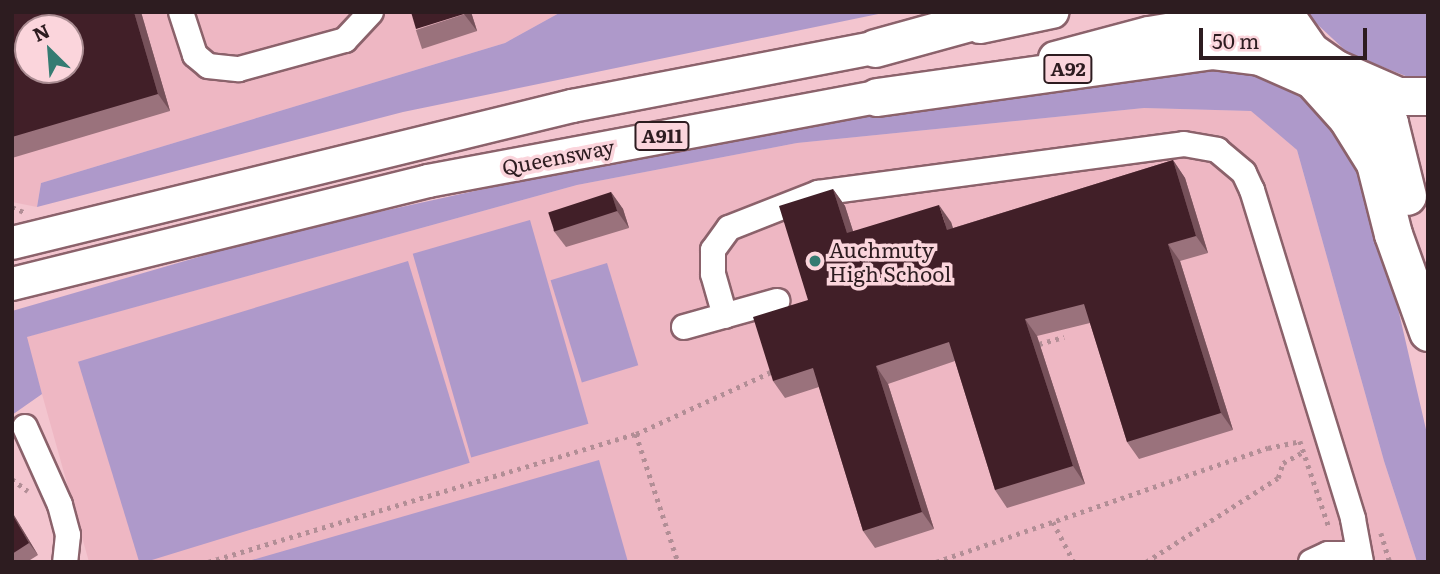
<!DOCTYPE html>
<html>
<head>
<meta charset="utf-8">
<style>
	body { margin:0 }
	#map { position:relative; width:1440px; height:574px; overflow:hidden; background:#f3c5cf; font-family:Literata,serif }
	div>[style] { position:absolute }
	.built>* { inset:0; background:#eeb7c3 }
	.green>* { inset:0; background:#ae99ca; transform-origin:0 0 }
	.path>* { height:4.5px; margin-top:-2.25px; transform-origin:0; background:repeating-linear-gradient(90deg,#b28e96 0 3.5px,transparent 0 8.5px) }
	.roads { filter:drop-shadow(2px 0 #8b626b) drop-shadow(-2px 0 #8b626b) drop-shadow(0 2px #8b626b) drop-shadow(0 -2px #8b626b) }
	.minor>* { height:24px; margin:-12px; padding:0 12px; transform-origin:12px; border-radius:12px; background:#fff }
	.major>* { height:32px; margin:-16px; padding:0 16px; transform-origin:16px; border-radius:16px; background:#fff }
	.highway>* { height:37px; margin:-18.5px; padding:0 18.5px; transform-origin:18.5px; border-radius:18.5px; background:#fff }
	.wall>* { inset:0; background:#9a727c; transform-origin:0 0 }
	.shaded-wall>* { inset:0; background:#76515a }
	.building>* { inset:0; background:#411f28; transform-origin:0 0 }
	.dots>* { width:19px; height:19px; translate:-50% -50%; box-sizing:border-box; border:4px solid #fbd5dc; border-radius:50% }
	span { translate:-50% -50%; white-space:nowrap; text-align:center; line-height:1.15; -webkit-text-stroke:7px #fbd5dc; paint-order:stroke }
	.shield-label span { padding:2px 5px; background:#fbd5dc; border:2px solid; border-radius:5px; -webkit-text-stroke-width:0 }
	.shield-label { font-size:19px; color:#2d1c20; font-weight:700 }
	.street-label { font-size:21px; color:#2d1c20 }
	.poi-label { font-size:21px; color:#2d1c20 }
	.left { translate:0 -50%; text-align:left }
	.frame { position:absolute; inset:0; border:14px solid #2d1c20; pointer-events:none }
	.north { position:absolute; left:14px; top:14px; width:70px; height:70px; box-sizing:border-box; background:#fbd5dc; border:2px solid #a98b91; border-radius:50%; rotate:335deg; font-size:19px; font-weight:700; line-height:28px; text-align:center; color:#2d1c20 }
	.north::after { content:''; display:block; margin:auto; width:24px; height:32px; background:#357b72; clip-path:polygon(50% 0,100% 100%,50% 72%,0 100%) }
	.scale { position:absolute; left:1199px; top:28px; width:168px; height:32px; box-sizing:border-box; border:4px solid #2d1c20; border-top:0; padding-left:9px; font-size:21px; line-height:24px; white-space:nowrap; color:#2d1c20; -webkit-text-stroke:5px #fbd5dc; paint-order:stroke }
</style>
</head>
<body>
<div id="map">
	<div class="built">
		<div style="clip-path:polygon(evenodd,12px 12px,561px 12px,505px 43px,41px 183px,37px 207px,12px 202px,12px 12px,28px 28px,70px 28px,70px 70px,28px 70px,28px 28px)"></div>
		<div style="clip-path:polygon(1144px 108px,1252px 111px,1297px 150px,1384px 461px,1417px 562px,89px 562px,26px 337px,577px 185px,797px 143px)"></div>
	</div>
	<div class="green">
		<div style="clip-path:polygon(561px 12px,888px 12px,403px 112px,37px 207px,41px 183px,505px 43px)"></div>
		<div style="clip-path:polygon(1304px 12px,1428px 12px,1428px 76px,1408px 77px,1348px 53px)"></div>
		<div style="clip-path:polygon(1181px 63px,1255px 68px,1301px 89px,1365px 166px,1428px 438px,1428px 562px,1417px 562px,1384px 461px,1297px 150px,1251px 111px,1144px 108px,797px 143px,577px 185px,27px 337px,42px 394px,12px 415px,12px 311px,278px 234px,749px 131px)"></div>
		<div style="left:530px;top:220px;width:212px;height:122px;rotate:74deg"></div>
		<div style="left:408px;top:261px;width:211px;height:345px;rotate:73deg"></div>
		<div style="left:607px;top:263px;width:107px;height:59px;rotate:73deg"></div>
		<div style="clip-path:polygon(599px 460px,628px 562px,245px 562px)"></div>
	</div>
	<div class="path">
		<div style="left:12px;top:207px;width:13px;rotate:23deg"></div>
		<div style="left:1039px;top:344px;width:26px;rotate:-16deg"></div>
		<div style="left:636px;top:434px;width:135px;rotate:71.8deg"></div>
		<div style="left:12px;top:479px;width:20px;rotate:37deg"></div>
		<div style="left:1053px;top:522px;width:45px;rotate:62.3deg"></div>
		<div style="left:1381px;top:533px;width:30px;rotate:73deg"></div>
		<div style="left:208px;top:562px;width:447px;rotate:-16.7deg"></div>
		<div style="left:636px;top:434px;width:151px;rotate:-24.7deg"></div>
		<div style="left:936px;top:562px;width:351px;rotate:-19deg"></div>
		<div style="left:1268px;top:448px;width:33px;rotate:-12deg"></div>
		<div style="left:1300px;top:441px;width:91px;rotate:71.4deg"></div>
		<div style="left:1146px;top:562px;width:156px;rotate:-32.5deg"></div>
		<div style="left:1278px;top:478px;width:16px;rotate:-72deg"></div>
		<div style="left:1283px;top:463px;width:25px;rotate:-29deg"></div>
	</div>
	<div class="roads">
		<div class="minor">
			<div style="left:181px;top:12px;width:45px;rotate:72deg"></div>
			<div style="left:195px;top:55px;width:17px;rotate:40deg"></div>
			<div style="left:208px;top:66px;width:31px;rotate:6deg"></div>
			<div style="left:239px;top:69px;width:110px;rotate:-15.3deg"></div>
			<div style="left:345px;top:40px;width:38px;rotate:-47deg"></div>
			<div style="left:725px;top:316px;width:44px;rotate:-105.9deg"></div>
			<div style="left:713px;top:274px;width:24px;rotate:-90deg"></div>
			<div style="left:713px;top:250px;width:27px;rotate:-54deg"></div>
			<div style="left:729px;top:228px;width:96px;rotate:-21.5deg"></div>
			<div style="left:818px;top:193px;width:369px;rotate:-7.6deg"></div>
			<div style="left:1184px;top:144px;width:34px;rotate:10deg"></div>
			<div style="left:1217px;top:150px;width:35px;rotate:40deg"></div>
			<div style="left:1244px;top:173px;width:19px;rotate:65deg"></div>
			<div style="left:1252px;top:190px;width:344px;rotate:72.9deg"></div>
			<div style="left:1353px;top:519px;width:44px;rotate:79.5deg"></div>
			<div style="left:684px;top:327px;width:97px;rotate:-15.6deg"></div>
			<div style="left:25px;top:427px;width:85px;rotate:65.8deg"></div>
			<div style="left:60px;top:505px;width:31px;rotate:75deg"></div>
			<div style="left:68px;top:535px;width:27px;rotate:96deg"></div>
			<div style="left:1311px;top:562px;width:19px;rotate:-25deg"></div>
			<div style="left:1328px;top:554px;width:30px"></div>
		</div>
		<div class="major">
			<div style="left:980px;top:27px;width:74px;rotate:-11.8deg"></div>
			<div style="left:1055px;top:58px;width:97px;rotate:-14.9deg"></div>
			<div style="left:1149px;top:33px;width:60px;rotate:-9.6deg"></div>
			<div style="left:1208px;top:23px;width:58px;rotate:6.9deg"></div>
			<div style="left:1266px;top:30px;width:49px;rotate:25.5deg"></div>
			<div style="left:12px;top:243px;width:577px;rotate:-13.75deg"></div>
			<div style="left:572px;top:106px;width:332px;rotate:-10.9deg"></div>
			<div style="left:12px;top:284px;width:429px;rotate:-13.9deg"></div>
			<div style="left:428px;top:181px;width:482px;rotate:-10.6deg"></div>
		</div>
		<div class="highway">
			<div style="left:1283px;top:12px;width:47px;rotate:55.3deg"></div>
			<div style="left:1310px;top:51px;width:32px;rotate:35deg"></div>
			<div style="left:1336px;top:69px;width:68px;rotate:23.5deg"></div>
			<div style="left:1398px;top:96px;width:30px"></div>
			<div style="left:875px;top:48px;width:136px;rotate:-15.4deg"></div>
			<div style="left:1361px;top:83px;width:49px;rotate:55deg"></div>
			<div style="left:1389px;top:123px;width:75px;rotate:76.1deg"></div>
			<div style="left:877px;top:97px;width:337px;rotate:-8deg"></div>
			<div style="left:1211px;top:50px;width:49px;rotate:7deg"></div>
			<div style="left:1260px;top:56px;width:57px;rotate:23.9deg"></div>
			<div style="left:1312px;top:79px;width:52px;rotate:48.1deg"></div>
			<div style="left:1347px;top:118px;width:53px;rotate:58.1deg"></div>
			<div style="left:1375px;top:163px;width:73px;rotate:75.8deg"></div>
			<div style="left:1393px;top:234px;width:104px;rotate:70.3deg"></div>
		</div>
	</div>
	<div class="wall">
		<div style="clip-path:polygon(12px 12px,141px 12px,170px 111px,12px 158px)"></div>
		<div style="left:471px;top:12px;width:20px;height:58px;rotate:72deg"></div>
		<div style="clip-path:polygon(1173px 160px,1185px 178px,1208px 253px,1180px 261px,1233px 430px,1139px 459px,1127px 442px,1090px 323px,1037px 336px,1085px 484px,1007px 508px,995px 490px,955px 361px,888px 384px,934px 529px,875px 548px,863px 531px,819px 387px,785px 398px,773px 381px,808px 300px,833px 189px,845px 206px,853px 231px,951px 222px,953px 228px)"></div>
		<div style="clip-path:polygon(611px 192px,623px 209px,629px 228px,566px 247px,553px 230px)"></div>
		<div style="clip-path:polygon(12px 512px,38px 555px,27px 562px,15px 562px,12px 558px)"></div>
	</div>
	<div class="shaded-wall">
		<div style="clip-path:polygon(134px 12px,141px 12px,170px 111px,158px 94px)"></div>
		<div style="clip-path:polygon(464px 12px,471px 12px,477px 31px,464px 14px)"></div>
		<div style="clip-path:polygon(1173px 160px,1185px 178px,1208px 253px,1196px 236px)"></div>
		<div style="clip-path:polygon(833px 189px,845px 206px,859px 250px,847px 233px)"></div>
		<div style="clip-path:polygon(611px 192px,623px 209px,629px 228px,617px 211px)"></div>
		<div style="clip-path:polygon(939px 205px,951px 222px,959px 248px,947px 230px)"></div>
		<div style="clip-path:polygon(1168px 244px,1180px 261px,1233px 430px,1221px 413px)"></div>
		<div style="clip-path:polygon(1025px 319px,1037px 336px,1085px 484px,1073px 466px)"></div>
		<div style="clip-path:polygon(876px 366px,888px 384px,934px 529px,922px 512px)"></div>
		<div style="clip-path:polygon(12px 512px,38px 555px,29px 543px,12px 514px)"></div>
	</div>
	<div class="building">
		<div style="clip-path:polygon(evenodd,12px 12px,134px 12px,158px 94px,12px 137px,12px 12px,28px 28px,70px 28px,70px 70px,28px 70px,28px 28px)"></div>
		<div style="clip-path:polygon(411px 12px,464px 12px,464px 14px,416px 29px)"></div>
		<div style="clip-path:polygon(1173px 160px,1196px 236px,1168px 244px,1221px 413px,1127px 442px,1084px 304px,1025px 319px,1073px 466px,995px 490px,949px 342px,876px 366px,922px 512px,863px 531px,813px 368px,773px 381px,753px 317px,808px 300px,779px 206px,833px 189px,847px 233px,939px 205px,947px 230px)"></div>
		<div style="left:611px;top:192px;width:20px;height:66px;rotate:72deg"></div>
		<div style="clip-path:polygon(12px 514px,29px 543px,12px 554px)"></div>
	</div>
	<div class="dots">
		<div style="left:815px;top:261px;background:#357b72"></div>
	</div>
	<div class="shield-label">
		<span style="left:1068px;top:69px">A92</span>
		<span style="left:662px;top:136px">A911</span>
	</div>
	<div class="street-label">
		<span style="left:558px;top:156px;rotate:-11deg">Queensway</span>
	</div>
	<div class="poi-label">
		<span class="left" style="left:829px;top:261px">Auchmuty<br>High School</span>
	</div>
	<div class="frame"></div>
	<div class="north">N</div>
	<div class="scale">50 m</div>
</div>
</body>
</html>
